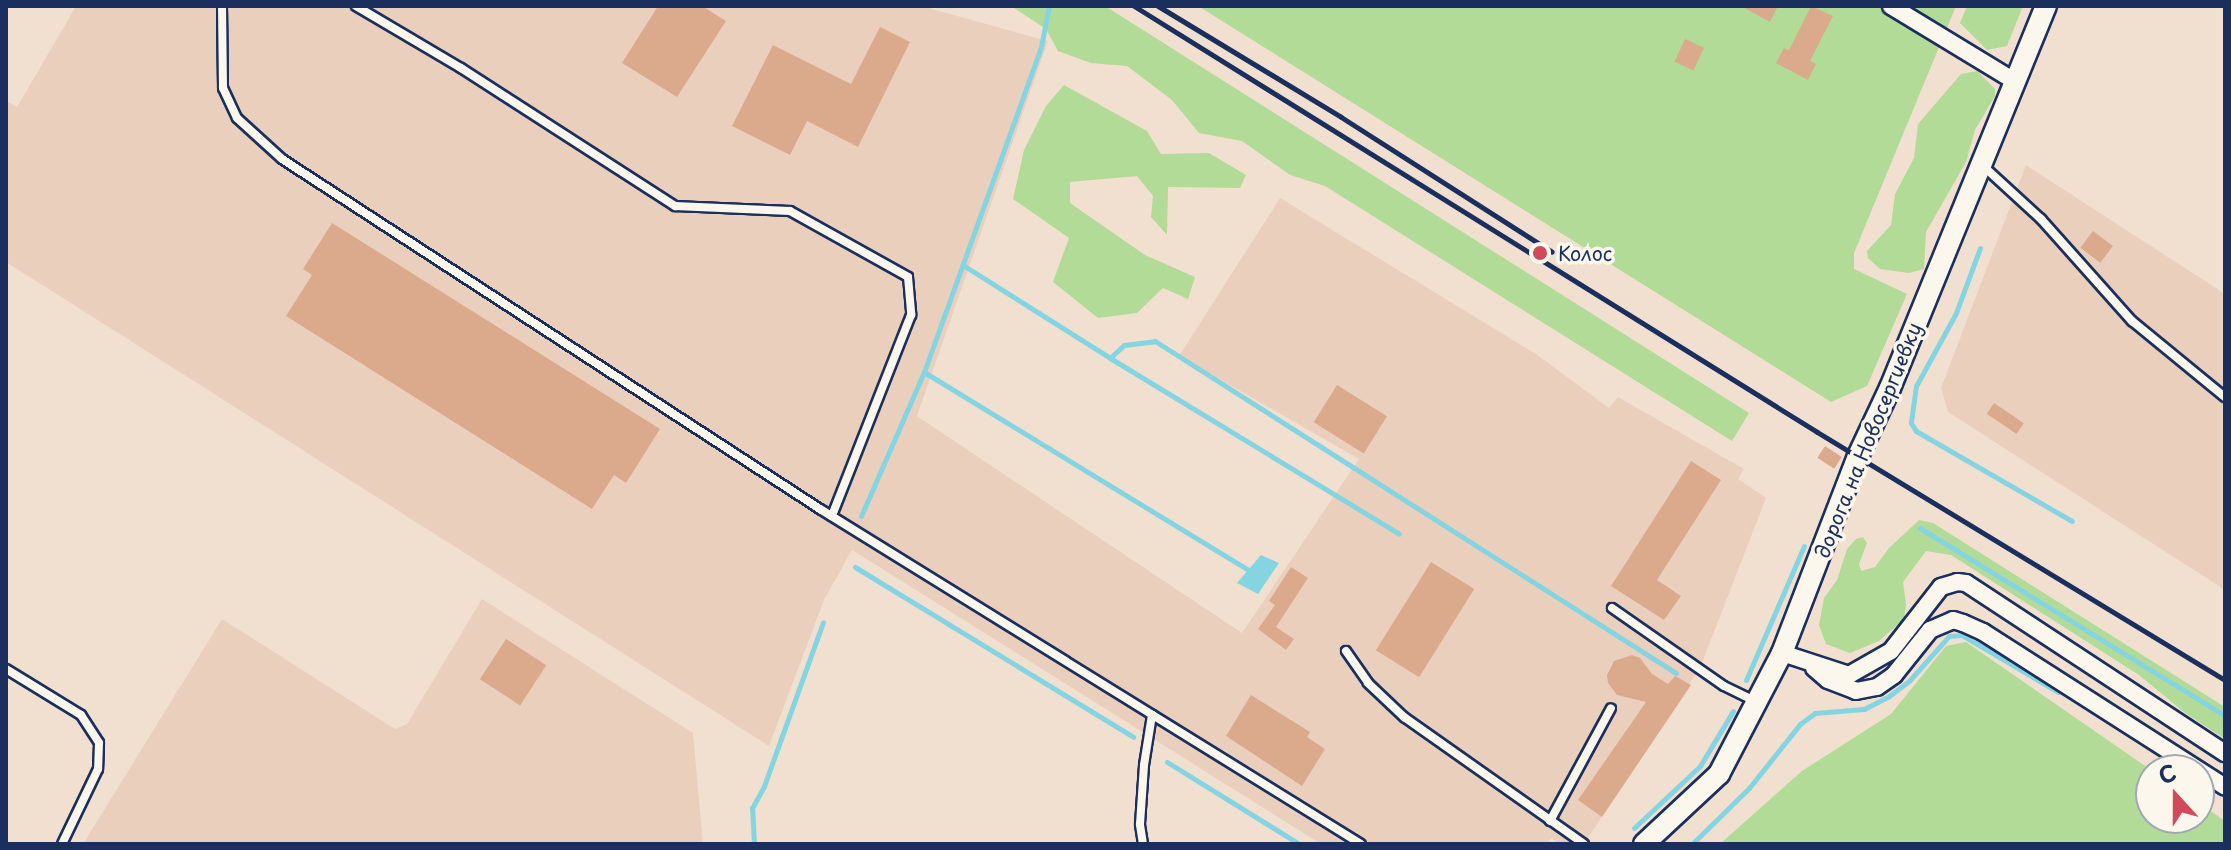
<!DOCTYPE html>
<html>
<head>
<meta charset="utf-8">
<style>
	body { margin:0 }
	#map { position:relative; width:2231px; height:850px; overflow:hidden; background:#f1e0d0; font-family:"Playpen Sans",sans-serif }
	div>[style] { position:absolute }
	.built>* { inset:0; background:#ead0bc }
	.green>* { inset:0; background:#b2db98 }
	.water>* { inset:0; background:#85d4e2 }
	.stream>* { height:5px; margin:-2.5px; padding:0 2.5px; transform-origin:2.5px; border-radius:2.5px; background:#85d4e2 }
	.building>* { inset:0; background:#dbaa8d; transform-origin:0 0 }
	.roads { filter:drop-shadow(2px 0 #1b2f5e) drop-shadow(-2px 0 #1b2f5e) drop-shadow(0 2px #1b2f5e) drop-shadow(0 -2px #1b2f5e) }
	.service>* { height:8px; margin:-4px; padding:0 4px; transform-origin:4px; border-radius:4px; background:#fbf7ec }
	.minor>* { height:16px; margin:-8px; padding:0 8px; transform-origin:8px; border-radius:8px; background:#fbf7ec }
	.tertiary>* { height:20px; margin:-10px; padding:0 10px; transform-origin:10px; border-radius:10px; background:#fbf7ec }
	.rail>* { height:5px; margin:-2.5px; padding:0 2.5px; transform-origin:2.5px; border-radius:2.5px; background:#1b2f5e }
	.dots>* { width:22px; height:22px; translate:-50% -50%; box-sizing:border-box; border:4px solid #fbf7ec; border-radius:50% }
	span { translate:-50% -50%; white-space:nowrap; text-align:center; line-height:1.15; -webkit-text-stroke:7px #fbf7ec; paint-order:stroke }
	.poi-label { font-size:20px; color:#1b2f5e }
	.left { translate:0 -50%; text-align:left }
	.street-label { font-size:20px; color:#1b2f5e }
	.frame { position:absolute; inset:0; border:8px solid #1b2f5e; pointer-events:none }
	.north { position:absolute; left:2135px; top:754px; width:80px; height:80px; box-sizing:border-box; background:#fbf7ec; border:2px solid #a1a7b3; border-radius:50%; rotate:339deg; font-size:22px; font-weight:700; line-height:32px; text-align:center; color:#1b2f5e }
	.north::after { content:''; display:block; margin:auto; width:28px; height:36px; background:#d1495b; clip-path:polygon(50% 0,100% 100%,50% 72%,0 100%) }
</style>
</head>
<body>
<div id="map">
	<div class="built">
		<div style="clip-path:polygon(76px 6px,921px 6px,1048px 41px,917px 416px,1242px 633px,1359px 459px,1179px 356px,1280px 198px,1536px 354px,1609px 408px,1618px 397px,1744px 469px,1738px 479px,1766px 498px,1700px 668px,1584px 844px,1559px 844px,1552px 838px,1547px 844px,1321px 844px,852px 550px,824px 600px,769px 746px,6px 262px,6px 101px,17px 107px)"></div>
		<div style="clip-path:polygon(2026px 165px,2225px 294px,2225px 590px,1948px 412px,1941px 388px)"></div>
		<div style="clip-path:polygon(482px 599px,693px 733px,703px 844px,83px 844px,222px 619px,395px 729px,407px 724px)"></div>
	</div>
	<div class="green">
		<div style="clip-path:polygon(1011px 6px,1105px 6px,1749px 413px,1732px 441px,1325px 186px,1290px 175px,1242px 141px,1199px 133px,1172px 100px,1127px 66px,1091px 63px,1058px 51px,1046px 29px)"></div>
		<div style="clip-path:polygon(1198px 6px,1956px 6px,1854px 253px,1854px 269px,1907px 294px,1867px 386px,1831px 402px)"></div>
		<div style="clip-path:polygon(1967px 6px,2023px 6px,2007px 46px,1987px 50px,1960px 23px)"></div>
		<div style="clip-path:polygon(1977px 71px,1995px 89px,1995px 96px,1975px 130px,1966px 162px,1926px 232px,1924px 269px,1909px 273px,1880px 269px,1868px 258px,1867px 251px,1891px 225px,1895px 194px,1914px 158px,1918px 124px,1961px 74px)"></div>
		<div style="clip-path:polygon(1064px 85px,1147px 131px,1161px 154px,1209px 153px,1246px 175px,1240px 188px,1168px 187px,1167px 235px,1151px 217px,1153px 196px,1137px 176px,1070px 182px,1070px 203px,1145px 255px,1195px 277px,1188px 299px,1163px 288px,1137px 313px,1098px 318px,1053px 282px,1069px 238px,1013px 199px,1024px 150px,1046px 106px)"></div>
		<div style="clip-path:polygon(1919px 520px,1933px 523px,2225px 707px,2225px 739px,2184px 712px,2139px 675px,1951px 555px,1926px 551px,1903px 582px,1906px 604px,1904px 619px,1879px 641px,1850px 653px,1826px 644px,1819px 625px,1824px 598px,1837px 580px,1847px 549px,1856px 539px,1863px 537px,1867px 543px,1859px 564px,1861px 571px,1875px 567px,1889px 548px)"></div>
		<div style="clip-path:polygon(1966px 642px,2151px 770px,2151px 818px,2199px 818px,2199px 803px,2225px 821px,2225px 844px,1720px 844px,1802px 771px,1891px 714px,1946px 646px)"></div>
	</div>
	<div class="water">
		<div style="clip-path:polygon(1261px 555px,1279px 563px,1258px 594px,1237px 583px)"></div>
	</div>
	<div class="stream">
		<div style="left:1980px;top:248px;width:69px;rotate:110.3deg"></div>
		<div style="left:1956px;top:313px;width:83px;rotate:118.7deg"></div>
		<div style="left:1916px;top:386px;width:37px;rotate:98deg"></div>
		<div style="left:1911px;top:423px;width:9px;rotate:58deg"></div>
		<div style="left:1916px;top:431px;width:180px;rotate:30deg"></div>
		<div style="left:963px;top:265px;width:174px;rotate:32.3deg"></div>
		<div style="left:1110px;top:358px;width:19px;rotate:-43deg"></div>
		<div style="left:1124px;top:345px;width:31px;rotate:-7deg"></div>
		<div style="left:1155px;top:341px;width:618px;rotate:32.51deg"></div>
		<div style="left:1110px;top:358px;width:338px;rotate:31.3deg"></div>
		<div style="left:924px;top:372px;width:380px;rotate:31.4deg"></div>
		<div style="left:861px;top:516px;width:157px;rotate:-66.4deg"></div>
		<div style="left:924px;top:372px;width:345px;rotate:-70.2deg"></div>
		<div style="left:1041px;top:47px;width:42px;rotate:-79deg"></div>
		<div style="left:1920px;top:528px;width:358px;rotate:31.6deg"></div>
		<div style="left:855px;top:567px;width:326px;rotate:31.4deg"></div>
		<div style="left:1746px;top:680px;width:146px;rotate:-66.6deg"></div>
		<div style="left:1167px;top:762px;width:155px;rotate:31.8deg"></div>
		<div style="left:1634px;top:828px;width:91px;rotate:-43.2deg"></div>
		<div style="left:1700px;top:766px;width:64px;rotate:-59deg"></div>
		<div style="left:754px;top:844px;width:36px;rotate:-93deg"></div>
		<div style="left:752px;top:808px;width:25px;rotate:-61deg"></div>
		<div style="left:764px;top:786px;width:174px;rotate:-70.2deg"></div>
		<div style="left:1692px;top:844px;width:80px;rotate:-44.5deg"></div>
		<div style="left:1749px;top:788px;width:82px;rotate:-51.4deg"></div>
		<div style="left:1800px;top:724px;width:19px;rotate:-36deg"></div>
		<div style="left:1815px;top:713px;width:49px;rotate:-4.7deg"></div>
		<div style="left:1864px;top:709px;width:28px;rotate:-27deg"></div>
		<div style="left:1889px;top:696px;width:25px;rotate:-37deg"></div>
		<div style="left:1909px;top:681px;width:60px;rotate:-48.4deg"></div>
		<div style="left:1949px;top:636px;width:13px;rotate:-4deg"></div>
		<div style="left:1962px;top:635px;width:112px;rotate:30.7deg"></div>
	</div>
	<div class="building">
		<div style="clip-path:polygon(658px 6px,702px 6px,726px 21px,677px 97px,622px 63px)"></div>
		<div style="clip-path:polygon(1741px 6px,1778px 6px,1770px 22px)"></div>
		<div style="clip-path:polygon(1811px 6px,1833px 16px,1810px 61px,1816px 64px,1808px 80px,1776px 63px,1784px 48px,1789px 50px)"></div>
		<div style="clip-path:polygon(880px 27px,910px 42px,858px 147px,807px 121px,790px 155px,732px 126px,773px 45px,851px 84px)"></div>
		<div style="left:1685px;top:39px;width:21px;height:25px;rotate:25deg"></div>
		<div style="clip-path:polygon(332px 223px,660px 429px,626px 483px,614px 475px,592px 509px,286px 316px,312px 275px,303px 269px)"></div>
		<div style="left:2093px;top:231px;width:25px;height:21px;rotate:37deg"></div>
		<div style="left:1337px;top:385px;width:59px;height:44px;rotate:32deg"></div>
		<div style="left:1994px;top:403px;width:36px;height:13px;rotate:34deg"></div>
		<div style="left:1825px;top:446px;width:20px;height:14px;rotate:33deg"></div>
		<div style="clip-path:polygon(1691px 461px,1721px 480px,1657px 580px,1681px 596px,1664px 620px,1611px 586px)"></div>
		<div style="left:1431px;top:562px;width:51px;height:104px;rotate:32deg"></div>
		<div style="clip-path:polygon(1291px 567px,1308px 578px,1276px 627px,1294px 639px,1286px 650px,1258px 629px,1275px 605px,1269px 601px)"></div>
		<div style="left:506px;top:639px;width:48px;height:48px;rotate:33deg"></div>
		<div style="clip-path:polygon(1632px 655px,1640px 658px,1652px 674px,1668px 684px,1675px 676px,1691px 685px,1602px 817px,1578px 800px,1646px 702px,1617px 695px,1608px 683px,1607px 675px,1614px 661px)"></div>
		<div style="clip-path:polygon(1251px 695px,1310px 732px,1307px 737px,1325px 749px,1302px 786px,1226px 736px)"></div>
	</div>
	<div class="roads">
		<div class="service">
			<div style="left:222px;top:6px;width:82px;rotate:89.3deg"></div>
			<div style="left:223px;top:88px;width:33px;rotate:65deg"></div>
			<div style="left:237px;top:118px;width:61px;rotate:42.3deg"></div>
			<div style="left:282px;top:159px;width:642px;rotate:33.05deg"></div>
			<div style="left:820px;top:509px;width:636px;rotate:31.77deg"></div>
			<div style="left:356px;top:6px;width:122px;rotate:30.6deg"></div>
			<div style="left:461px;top:68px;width:255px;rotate:32.8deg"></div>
			<div style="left:675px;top:206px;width:115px;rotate:2.5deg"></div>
			<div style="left:790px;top:211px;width:135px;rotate:29.2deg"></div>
			<div style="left:908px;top:277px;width:38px;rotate:85deg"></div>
			<div style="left:911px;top:315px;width:216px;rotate:111.5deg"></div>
			<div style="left:1982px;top:165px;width:80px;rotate:42.5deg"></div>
			<div style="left:2041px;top:219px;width:137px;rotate:48.3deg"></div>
			<div style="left:2132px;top:321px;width:120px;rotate:39.3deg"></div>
			<div style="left:1612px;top:608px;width:136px;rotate:34.9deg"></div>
			<div style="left:1724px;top:686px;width:34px;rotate:26deg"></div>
			<div style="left:1346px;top:651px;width:39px;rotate:55deg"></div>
			<div style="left:1368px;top:683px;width:50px;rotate:43.4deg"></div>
			<div style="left:1404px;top:717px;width:220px;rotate:35.2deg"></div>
			<div style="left:6px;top:669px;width:88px;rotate:31.5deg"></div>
			<div style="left:81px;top:715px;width:33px;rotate:57deg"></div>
			<div style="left:99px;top:743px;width:26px;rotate:92deg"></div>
			<div style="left:98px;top:769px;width:83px;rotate:115.6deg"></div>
			<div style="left:1550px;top:821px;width:128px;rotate:-61.6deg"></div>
			<div style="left:1143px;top:844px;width:20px;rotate:-99deg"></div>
			<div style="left:1140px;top:824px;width:59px;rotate:-86.1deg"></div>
			<div style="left:1144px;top:765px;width:51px;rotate:-80.9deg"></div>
		</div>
		<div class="minor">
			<div style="left:1891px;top:6px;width:146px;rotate:31.3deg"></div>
			<div style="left:1782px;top:653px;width:71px;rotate:18.2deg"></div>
			<div style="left:1849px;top:675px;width:48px;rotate:-29.7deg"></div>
			<div style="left:1891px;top:651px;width:81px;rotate:-52deg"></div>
			<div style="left:1941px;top:587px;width:17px;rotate:-17deg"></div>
			<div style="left:1957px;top:582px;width:9px;rotate:6deg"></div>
			<div style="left:1966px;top:583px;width:310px;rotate:33.3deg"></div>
			<div style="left:1814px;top:668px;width:18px;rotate:41deg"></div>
			<div style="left:1828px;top:680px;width:30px;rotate:21deg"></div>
			<div style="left:1856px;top:691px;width:21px;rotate:-11deg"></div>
			<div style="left:1877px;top:687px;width:21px;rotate:-35deg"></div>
			<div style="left:1894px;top:675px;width:58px;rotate:-51.3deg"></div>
			<div style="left:1930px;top:630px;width:25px;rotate:-23deg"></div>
			<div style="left:1953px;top:620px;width:10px;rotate:17deg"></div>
			<div style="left:1963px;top:623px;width:22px;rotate:24deg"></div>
			<div style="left:1983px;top:632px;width:287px;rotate:32.6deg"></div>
		</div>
		<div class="tertiary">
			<div style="left:1644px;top:844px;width:103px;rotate:-43deg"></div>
			<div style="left:1719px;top:774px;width:136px;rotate:-62.5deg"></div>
			<div style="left:1782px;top:653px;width:211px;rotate:-68.9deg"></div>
			<div style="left:1858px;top:456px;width:75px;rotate:-64.8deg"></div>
			<div style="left:1890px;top:388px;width:413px;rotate:-67.8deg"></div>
		</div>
	</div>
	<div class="rail">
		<div style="left:1134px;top:6px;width:805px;rotate:31.95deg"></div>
		<div style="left:1817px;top:432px;width:477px;rotate:31.3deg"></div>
		<div style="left:1158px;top:6px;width:214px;rotate:31.2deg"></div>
		<div style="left:1341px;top:117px;width:250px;rotate:32.6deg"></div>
	</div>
	<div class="dots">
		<div style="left:1540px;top:253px;background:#d1495b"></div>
	</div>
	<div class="poi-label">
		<span class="left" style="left:1558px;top:253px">Колос</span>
	</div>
	<div class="street-label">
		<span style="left:1868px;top:440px;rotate:-68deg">дорога на Новосергиевку</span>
	</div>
	<div class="frame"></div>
	<div class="north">С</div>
</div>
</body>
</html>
